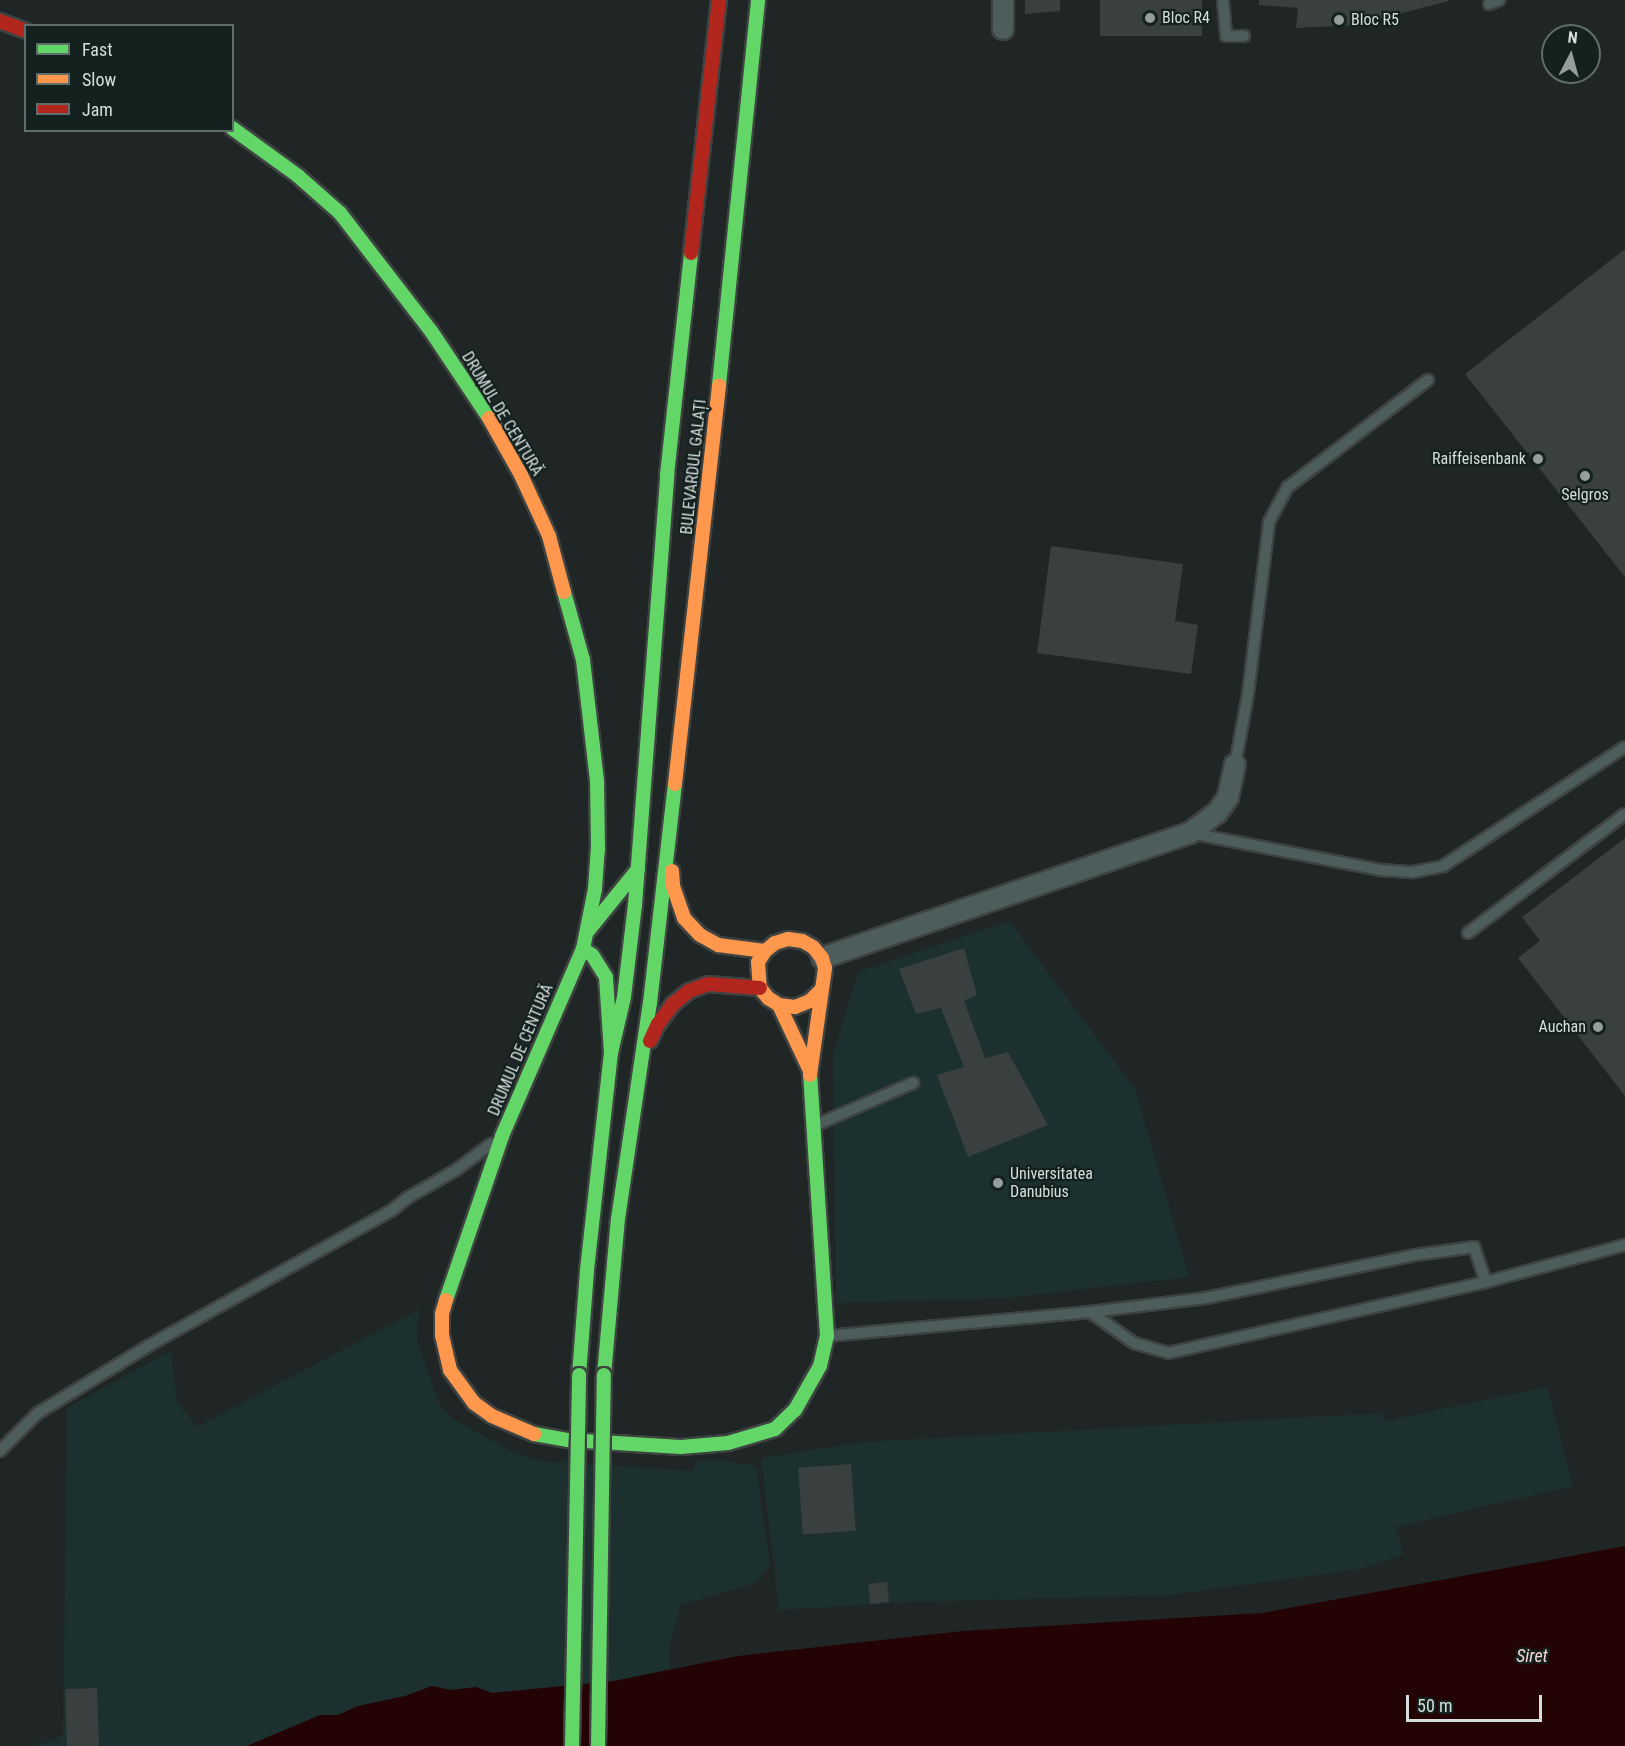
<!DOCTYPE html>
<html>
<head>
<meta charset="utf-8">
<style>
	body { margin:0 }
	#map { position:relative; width:1625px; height:1746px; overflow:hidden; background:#202626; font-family:"Roboto Condensed",sans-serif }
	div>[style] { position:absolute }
	.built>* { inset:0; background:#1c302f }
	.water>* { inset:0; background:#240304 }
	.building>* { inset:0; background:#3a403f; transform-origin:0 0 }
	.roads { filter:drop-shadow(2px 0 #3e4342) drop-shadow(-2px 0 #3e4342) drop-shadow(0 2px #3e4342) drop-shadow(0 -2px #3e4342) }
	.lane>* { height:10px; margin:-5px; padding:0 5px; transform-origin:5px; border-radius:5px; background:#4c5d5c }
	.street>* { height:20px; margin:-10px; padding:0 10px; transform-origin:10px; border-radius:10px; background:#4c5d5c }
	.fast>* { height:14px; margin:-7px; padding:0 7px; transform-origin:7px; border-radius:7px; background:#63d668 }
	.slow>* { height:14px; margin:-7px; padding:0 7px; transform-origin:7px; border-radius:7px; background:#ff974d }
	.jam>* { height:14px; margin:-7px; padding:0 7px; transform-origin:7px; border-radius:7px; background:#b3261e }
	.bridges { filter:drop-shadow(2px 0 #3e4342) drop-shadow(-2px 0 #3e4342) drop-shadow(0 2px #3e4342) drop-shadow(0 -2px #3e4342) }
	.fast-bridge>* { height:14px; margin:-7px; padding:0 7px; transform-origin:7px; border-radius:7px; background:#63d668 }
	.dots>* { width:16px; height:16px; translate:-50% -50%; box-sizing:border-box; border:3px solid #13211f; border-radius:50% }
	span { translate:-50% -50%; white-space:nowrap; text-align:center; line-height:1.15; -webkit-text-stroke:4.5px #13211f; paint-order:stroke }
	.poi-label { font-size:16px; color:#d6dedd }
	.left { translate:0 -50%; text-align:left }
	.right { translate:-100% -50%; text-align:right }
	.street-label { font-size:16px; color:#d6dedd }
	.water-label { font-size:18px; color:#f9d6d2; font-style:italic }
	.legend { position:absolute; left:24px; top:24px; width:210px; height:108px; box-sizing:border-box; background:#13211f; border:2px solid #616d6b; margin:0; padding:8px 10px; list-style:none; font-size:18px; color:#d6dedd }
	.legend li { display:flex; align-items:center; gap:12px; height:30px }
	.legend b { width:30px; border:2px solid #616d6b }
	.north { position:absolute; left:1541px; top:24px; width:60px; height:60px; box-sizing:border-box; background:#13211f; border:2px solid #616d6b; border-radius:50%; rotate:6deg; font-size:16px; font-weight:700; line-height:24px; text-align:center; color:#d6dedd }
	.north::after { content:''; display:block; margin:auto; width:21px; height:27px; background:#969e9d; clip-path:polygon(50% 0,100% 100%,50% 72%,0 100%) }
	.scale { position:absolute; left:1406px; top:1695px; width:136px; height:27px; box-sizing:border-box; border:3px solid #d6dedd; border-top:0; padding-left:8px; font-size:18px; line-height:21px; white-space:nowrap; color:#d6dedd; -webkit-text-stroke:4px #13211f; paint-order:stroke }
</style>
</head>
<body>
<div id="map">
	<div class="built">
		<div style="clip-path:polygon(1009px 921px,1135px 1089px,1189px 1277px,1006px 1298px,836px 1303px,833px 1055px,858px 972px)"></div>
		<div style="clip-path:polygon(420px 1309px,417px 1326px,418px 1343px,439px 1403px,452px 1418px,516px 1454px,540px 1461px,694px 1471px,695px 1461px,720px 1460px,756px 1466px,770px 1565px,756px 1583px,681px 1605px,669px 1647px,670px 1669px,614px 1681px,492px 1693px,476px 1687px,451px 1690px,432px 1686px,405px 1696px,358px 1706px,338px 1715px,304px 1722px,247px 1746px,37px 1746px,63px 1735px,67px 1408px,171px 1351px,177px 1402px,197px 1427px)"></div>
		<div style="clip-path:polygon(1547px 1387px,1573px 1486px,1395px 1527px,1404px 1554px,1359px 1569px,1170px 1595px,914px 1602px,779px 1610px,761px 1458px,864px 1442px,1383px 1413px,1385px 1421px)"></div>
	</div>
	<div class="water">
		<div style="clip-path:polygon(1625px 1546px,1625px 1746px,247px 1746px,320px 1715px,338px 1715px,358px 1706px,405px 1696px,432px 1686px,451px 1690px,476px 1687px,492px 1693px,614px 1681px,738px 1656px,963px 1631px,1262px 1613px)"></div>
	</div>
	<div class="building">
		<div style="clip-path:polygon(1025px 0,1060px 0,1060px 11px,1025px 14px)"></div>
		<div style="left:1100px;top:0;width:102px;height:36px"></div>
		<div style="clip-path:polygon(1259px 0,1449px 0,1449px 1px,1356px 25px,1296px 28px,1298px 8px,1259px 5px)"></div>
		<div style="clip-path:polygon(1625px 249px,1625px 577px,1465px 374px)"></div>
		<div style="clip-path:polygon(1051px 546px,1183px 564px,1175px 621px,1198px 625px,1191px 674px,1037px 653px)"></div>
		<div style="clip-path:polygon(1625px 838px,1625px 1096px,1518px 958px,1540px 941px,1522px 917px)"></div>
		<div style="clip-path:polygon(964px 948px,977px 995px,964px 1001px,985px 1058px,1008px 1052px,1048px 1125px,968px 1157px,937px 1075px,964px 1067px,941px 1008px,916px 1014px,899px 969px)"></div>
		<div style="left:851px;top:1464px;width:67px;height:53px;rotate:86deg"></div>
		<div style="left:887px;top:1582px;width:20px;height:19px;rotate:84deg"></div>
		<div style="left:97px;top:1688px;width:58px;height:32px;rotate:88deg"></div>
	</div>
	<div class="roads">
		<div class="lane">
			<div style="left:1223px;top:0;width:36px;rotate:85deg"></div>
			<div style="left:1226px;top:36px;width:18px"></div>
			<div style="left:1489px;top:4px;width:11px;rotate:-22deg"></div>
			<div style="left:1235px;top:765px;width:72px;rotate:-79.6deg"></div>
			<div style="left:1248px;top:694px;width:173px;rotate:-83deg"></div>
			<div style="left:1269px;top:522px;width:40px;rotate:-62deg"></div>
			<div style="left:1288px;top:487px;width:176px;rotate:-37.4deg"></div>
			<div style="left:1190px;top:833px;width:195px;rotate:11deg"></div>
			<div style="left:1381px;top:870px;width:32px;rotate:4deg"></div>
			<div style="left:1413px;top:872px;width:31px;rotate:-11deg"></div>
			<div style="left:1443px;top:866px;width:217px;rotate:-33.2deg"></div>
			<div style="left:1468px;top:933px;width:197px;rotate:-37.2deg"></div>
			<div style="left:816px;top:1125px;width:106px;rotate:-23.4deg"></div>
			<div style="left:1486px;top:1282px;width:144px;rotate:-14.9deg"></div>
			<div style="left:827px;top:1336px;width:264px;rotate:-5.2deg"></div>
			<div style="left:1090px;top:1312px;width:117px;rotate:-6.9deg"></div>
			<div style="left:1206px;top:1298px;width:213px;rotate:-11.6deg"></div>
			<div style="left:1415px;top:1255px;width:60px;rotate:-7.7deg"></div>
			<div style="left:1474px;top:1247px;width:37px;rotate:71deg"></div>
			<div style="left:1486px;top:1282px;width:325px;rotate:167.4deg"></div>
			<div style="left:1169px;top:1353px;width:36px;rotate:-164deg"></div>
			<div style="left:1134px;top:1343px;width:54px;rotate:-144.8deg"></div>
			<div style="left:0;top:1451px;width:54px;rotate:-45deg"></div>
			<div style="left:38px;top:1413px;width:129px;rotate:-31.3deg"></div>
			<div style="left:148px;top:1346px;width:278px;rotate:-29.1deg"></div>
			<div style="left:391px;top:1211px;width:21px;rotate:-39deg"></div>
			<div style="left:407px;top:1198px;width:56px;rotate:-29.7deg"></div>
			<div style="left:456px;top:1170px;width:44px;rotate:-36.6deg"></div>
		</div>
		<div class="street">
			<div style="left:1003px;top:29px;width:29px;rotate:-90deg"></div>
			<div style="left:822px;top:958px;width:389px;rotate:-18.8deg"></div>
			<div style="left:1190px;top:833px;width:34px;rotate:-37deg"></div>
			<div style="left:1217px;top:813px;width:19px;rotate:-55deg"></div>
			<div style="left:1228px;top:797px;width:33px;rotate:-78deg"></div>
		</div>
		<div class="fast">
			<div style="left:232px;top:128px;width:82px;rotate:36deg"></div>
			<div style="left:298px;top:176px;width:56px;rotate:41.4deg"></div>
			<div style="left:340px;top:213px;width:149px;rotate:52.4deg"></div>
			<div style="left:431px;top:331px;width:105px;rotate:56.3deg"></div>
			<div style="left:719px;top:385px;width:387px;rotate:-84.2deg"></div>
			<div style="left:587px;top:932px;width:81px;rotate:-51deg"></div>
			<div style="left:611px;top:1053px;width:57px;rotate:-76.9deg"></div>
			<div style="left:624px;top:997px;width:93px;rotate:-83.2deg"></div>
			<div style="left:635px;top:905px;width:431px;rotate:-85.7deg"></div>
			<div style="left:667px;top:475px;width:223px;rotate:-83.8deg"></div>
			<div style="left:446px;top:1300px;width:173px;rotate:-71.1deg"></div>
			<div style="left:502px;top:1136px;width:204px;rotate:-66.6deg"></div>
			<div style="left:583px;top:949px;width:61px;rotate:-78.7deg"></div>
			<div style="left:595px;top:889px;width:39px;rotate:-86deg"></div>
			<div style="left:598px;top:850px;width:69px;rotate:-90.8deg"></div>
			<div style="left:597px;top:781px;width:122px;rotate:-96.6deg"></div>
			<div style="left:583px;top:660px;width:71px;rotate:-105.6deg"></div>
			<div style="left:579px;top:1375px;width:105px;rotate:-85.6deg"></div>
			<div style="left:587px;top:1270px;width:218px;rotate:-83.7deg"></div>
			<div style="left:611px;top:1053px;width:76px;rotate:-93.8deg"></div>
			<div style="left:606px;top:977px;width:26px;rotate:-122deg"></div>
			<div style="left:592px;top:955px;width:11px;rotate:-146deg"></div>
			<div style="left:604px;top:1375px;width:157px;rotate:-84.9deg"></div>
			<div style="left:618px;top:1219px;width:218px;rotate:-81.6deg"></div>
			<div style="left:650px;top:1003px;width:220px;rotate:-83.5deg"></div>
			<div style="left:534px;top:1434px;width:35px;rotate:10deg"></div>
			<div style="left:568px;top:1440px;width:113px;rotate:3.5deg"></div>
			<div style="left:681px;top:1447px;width:47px;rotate:-4.9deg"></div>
			<div style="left:728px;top:1443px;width:49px;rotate:-16.6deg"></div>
			<div style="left:775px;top:1429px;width:28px;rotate:-44deg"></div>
			<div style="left:795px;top:1410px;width:51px;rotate:-60.4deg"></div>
			<div style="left:820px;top:1366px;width:31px;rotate:-77deg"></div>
			<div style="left:827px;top:1336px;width:262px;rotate:-93.7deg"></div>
		</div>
		<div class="slow">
			<div style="left:489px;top:418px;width:65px;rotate:60.7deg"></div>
			<div style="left:521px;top:475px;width:67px;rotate:65.3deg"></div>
			<div style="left:549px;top:536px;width:58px;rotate:75deg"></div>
			<div style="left:675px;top:784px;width:401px;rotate:-83.7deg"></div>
			<div style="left:672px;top:871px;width:15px;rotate:86deg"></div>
			<div style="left:673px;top:886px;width:34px;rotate:71deg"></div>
			<div style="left:684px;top:918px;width:23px;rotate:47deg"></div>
			<div style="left:700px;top:935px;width:21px;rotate:29deg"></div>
			<div style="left:718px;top:945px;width:47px;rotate:7.3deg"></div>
			<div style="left:779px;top:1005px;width:73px;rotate:64.8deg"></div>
			<div style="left:810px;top:1075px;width:108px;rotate:-82deg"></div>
			<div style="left:825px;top:968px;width:10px;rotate:-107deg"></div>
			<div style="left:822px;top:958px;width:14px;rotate:-129deg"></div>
			<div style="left:813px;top:947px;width:13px;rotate:-151deg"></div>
			<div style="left:802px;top:941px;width:14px;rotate:-172deg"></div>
			<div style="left:788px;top:939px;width:14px;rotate:163deg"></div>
			<div style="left:775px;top:943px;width:13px;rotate:141deg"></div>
			<div style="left:765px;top:951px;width:13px;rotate:122deg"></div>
			<div style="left:758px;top:962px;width:26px;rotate:86deg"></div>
			<div style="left:760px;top:988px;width:13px;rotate:51deg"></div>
			<div style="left:768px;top:998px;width:13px;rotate:32deg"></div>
			<div style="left:779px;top:1005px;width:16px;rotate:7deg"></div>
			<div style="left:795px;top:1007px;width:16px;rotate:-22deg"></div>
			<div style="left:810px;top:1001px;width:16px;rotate:-45deg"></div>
			<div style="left:446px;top:1300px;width:15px;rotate:106deg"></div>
			<div style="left:442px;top:1314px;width:21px;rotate:90deg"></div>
			<div style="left:442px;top:1335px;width:36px;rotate:77deg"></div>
			<div style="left:450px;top:1370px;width:41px;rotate:54deg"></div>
			<div style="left:474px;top:1403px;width:22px;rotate:36deg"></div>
			<div style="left:492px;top:1416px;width:46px;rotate:23.2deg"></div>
		</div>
		<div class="jam">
			<div style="left:0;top:21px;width:28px;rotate:21deg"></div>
			<div style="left:691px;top:253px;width:255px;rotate:-83.7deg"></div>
			<div style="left:650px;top:1041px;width:19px;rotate:-65deg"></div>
			<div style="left:658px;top:1024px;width:25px;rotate:-53deg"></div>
			<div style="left:673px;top:1004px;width:21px;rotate:-39deg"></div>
			<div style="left:689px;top:991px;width:20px;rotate:-20deg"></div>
			<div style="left:708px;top:984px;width:52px;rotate:4.4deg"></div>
		</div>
	</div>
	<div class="bridges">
		<div class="fast-bridge">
			<div style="left:572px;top:1746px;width:371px;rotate:-88.9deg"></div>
			<div style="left:598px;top:1746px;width:371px;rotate:-89.1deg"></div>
		</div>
	</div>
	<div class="dots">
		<div style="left:1150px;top:18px;background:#969e9d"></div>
		<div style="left:1339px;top:20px;background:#969e9d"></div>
		<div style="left:1538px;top:459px;background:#969e9d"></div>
		<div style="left:1585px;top:476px;background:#969e9d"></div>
		<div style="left:1598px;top:1027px;background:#969e9d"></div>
		<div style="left:998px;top:1183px;background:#969e9d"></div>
	</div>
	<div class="poi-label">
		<span class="left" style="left:1162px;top:18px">Bloc R4</span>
		<span class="left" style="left:1351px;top:20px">Bloc R5</span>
		<span class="right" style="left:1526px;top:459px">Raiffeisenbank</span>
		<span style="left:1585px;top:495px">Selgros</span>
		<span class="right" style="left:1586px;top:1027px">Auchan</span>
		<span class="left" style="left:1010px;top:1183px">Universitatea<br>Danubius</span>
	</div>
	<div class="street-label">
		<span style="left:502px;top:414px;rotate:59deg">DRUMUL DE CENTURĂ</span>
		<span style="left:694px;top:467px;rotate:-84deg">BULEVARDUL GALAȚI</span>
		<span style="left:521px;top:1050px;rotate:-67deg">DRUMUL DE CENTURĂ</span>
	</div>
	<div class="water-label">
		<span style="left:1532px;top:1656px">Siret</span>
	</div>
	<ul class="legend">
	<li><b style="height:8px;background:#63d668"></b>Fast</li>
	<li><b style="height:8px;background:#ff974d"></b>Slow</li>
	<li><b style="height:8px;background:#b3261e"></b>Jam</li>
	</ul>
	<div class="north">N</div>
	<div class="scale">50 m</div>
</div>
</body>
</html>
